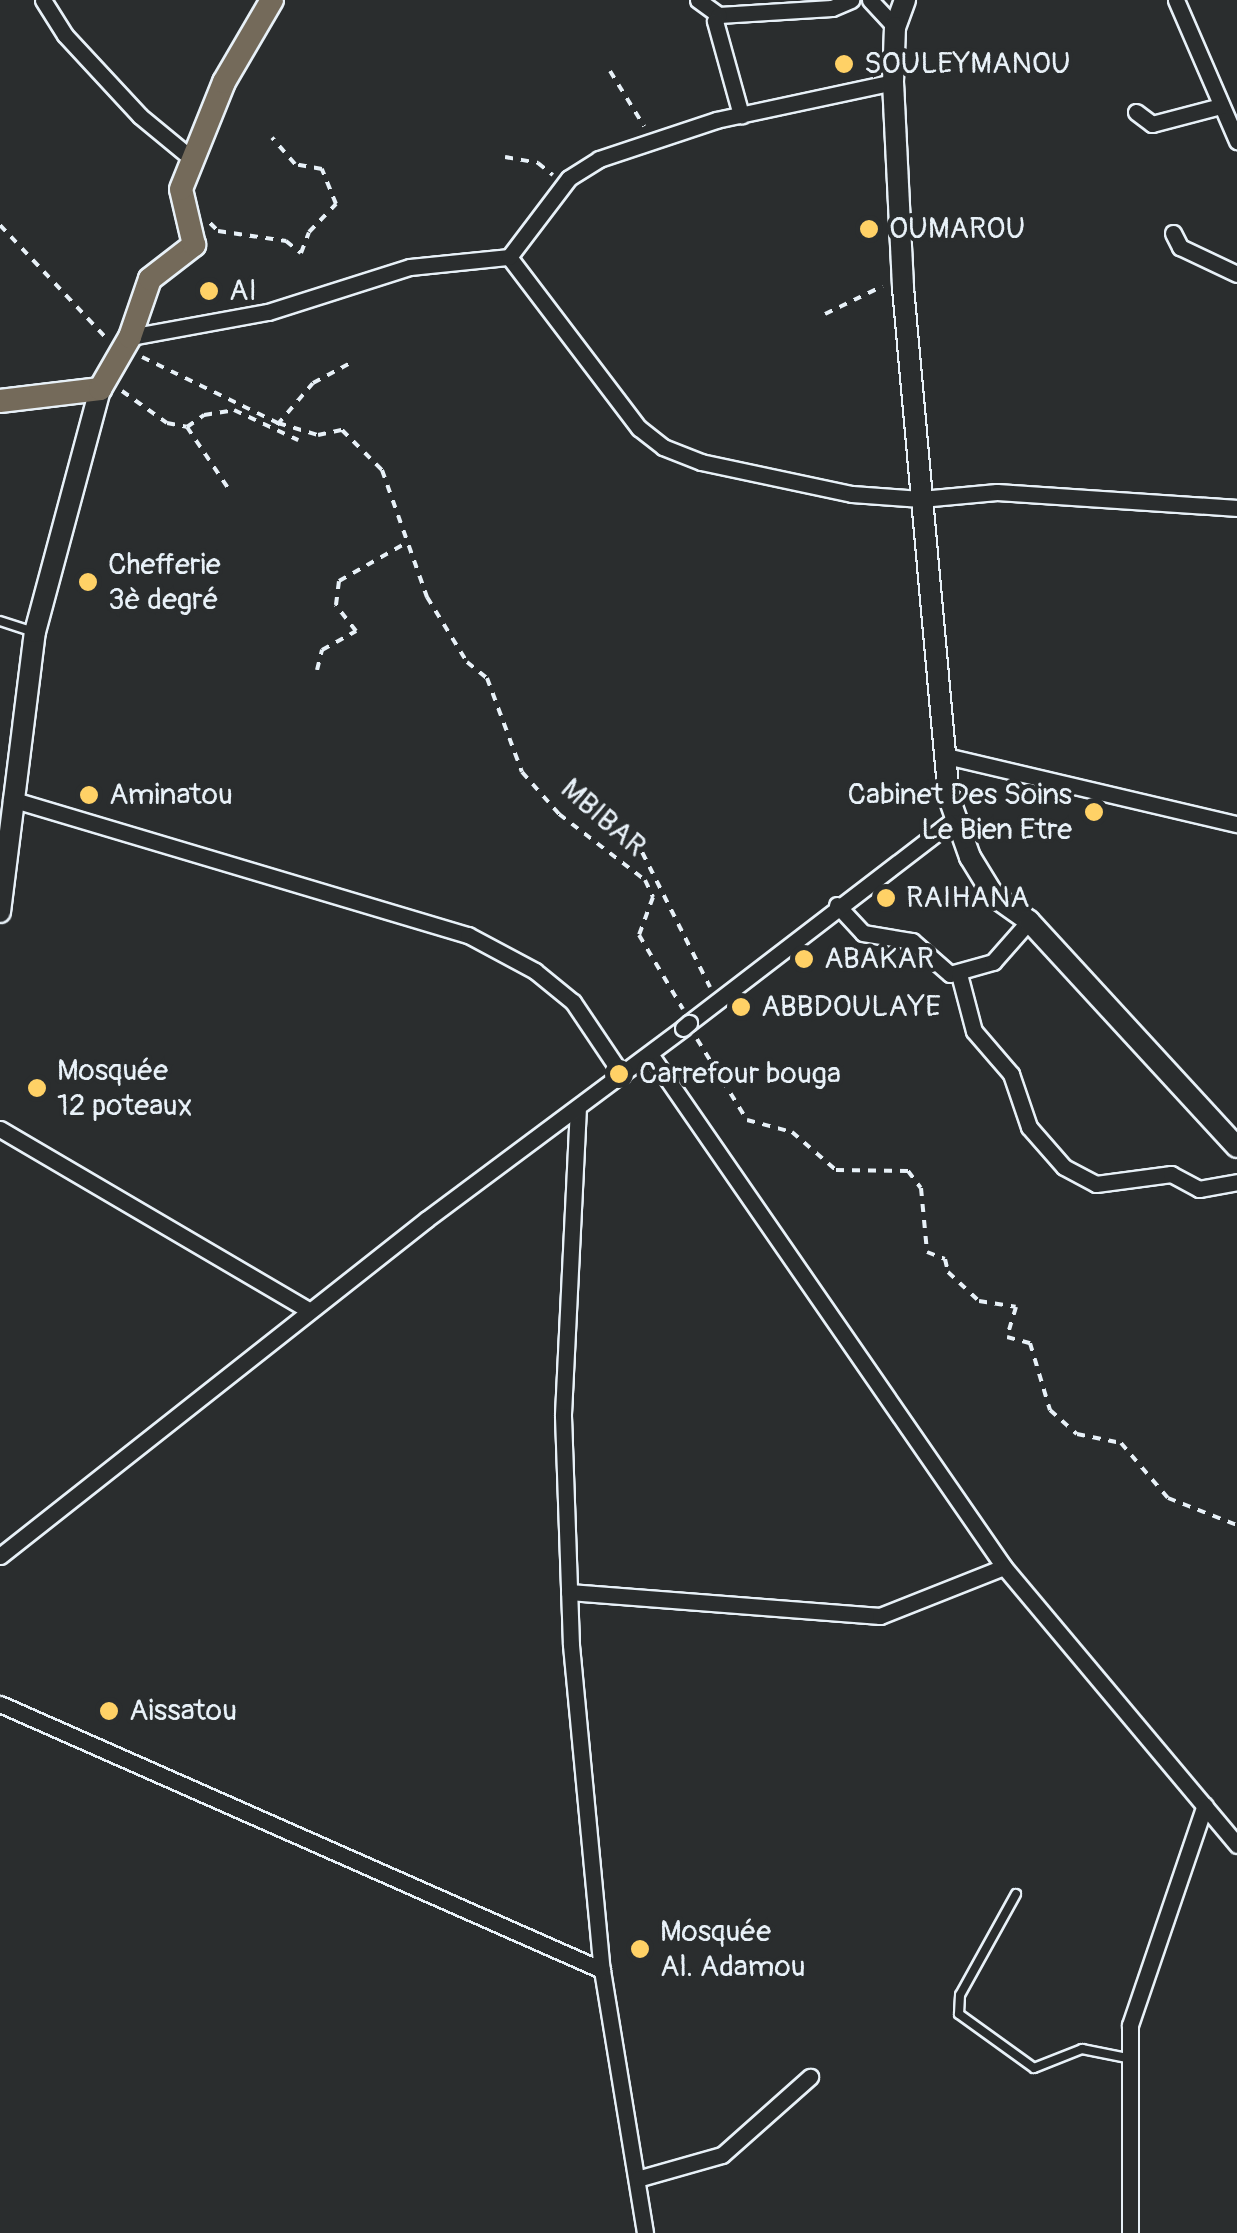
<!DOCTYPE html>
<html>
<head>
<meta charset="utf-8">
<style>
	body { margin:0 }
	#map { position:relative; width:1237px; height:2233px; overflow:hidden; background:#2a2d2e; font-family:Pangolin,sans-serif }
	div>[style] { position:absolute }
	.path>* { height:4px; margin-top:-2px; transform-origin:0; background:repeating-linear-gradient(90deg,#e8f1f8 0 8px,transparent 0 16px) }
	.roads { filter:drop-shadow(2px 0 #e8f1f8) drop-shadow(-2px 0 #e8f1f8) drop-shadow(0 2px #e8f1f8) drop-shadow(0 -2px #e8f1f8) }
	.lane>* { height:8px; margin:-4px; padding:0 4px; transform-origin:4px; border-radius:4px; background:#2a2d2e }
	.street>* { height:15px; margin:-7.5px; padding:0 7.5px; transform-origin:7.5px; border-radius:7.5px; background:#2a2d2e }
	.secondary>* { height:20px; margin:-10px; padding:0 10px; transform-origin:10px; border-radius:10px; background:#2a2d2e }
	.primary>* { height:22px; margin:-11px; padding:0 11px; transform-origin:11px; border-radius:11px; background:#746a5a }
	.bridges { filter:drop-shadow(2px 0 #e8f1f8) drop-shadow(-2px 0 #e8f1f8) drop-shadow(0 2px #e8f1f8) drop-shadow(0 -2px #e8f1f8) }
	.street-bridge>* { height:15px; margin:-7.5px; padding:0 7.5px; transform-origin:7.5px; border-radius:7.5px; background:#2a2d2e }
	.dots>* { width:28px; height:28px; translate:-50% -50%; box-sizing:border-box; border:5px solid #2a2d2e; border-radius:50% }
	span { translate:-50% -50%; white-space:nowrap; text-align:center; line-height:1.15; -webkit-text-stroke:8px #2a2d2e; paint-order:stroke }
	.poi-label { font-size:30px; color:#e8f1f8 }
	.left { translate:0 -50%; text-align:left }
	.right { translate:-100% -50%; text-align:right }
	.street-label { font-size:30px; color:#e8f1f8 }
</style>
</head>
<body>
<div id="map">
	<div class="path">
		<div style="left:610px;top:71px;width:65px;rotate:58.3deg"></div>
		<div style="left:505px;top:157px;width:34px;rotate:10deg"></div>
		<div style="left:538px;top:163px;width:19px;rotate:39deg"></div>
		<div style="left:210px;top:223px;width:11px;rotate:45deg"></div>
		<div style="left:218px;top:231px;width:69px;rotate:8.4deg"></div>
		<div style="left:286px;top:241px;width:19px;rotate:39deg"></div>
		<div style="left:301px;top:253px;width:22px;rotate:-69deg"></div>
		<div style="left:309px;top:232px;width:39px;rotate:-46deg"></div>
		<div style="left:336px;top:204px;width:38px;rotate:-112deg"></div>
		<div style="left:322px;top:169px;width:27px;rotate:-170deg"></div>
		<div style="left:295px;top:164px;width:35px;rotate:-131deg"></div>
		<div style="left:0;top:225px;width:158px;rotate:46.8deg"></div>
		<div style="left:825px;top:314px;width:64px;rotate:-25.8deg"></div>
		<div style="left:142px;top:357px;width:151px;rotate:25.9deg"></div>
		<div style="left:278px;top:423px;width:42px;rotate:16.7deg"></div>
		<div style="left:318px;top:435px;width:25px;rotate:-12deg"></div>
		<div style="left:342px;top:430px;width:57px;rotate:45deg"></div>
		<div style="left:382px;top:470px;width:135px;rotate:70.5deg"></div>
		<div style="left:427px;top:597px;width:76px;rotate:58.4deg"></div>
		<div style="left:467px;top:662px;width:26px;rotate:39deg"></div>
		<div style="left:487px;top:678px;width:100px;rotate:69.6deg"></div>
		<div style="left:522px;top:772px;width:56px;rotate:48.6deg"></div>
		<div style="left:559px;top:814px;width:108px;rotate:37.5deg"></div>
		<div style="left:645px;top:880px;width:19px;rotate:65deg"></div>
		<div style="left:653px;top:897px;width:40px;rotate:110.2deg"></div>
		<div style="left:639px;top:935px;width:86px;rotate:59.3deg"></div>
		<div style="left:122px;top:391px;width:55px;rotate:35.4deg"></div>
		<div style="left:167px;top:423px;width:20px;rotate:11deg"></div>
		<div style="left:187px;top:427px;width:77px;rotate:56.1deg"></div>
		<div style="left:277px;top:425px;width:55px;rotate:-49.4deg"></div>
		<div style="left:313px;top:383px;width:44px;rotate:-28.3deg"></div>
		<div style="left:187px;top:427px;width:21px;rotate:-35deg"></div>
		<div style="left:204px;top:415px;width:30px;rotate:-9deg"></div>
		<div style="left:234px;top:410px;width:71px;rotate:25.1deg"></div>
		<div style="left:317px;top:670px;width:21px;rotate:-76deg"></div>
		<div style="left:322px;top:650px;width:39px;rotate:-29deg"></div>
		<div style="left:356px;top:631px;width:33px;rotate:-128deg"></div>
		<div style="left:336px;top:605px;width:24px;rotate:-83deg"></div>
		<div style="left:339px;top:581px;width:79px;rotate:-29.5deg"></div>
		<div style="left:635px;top:838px;width:167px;rotate:63.3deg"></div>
		<div style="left:697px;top:1039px;width:95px;rotate:58.3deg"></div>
		<div style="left:747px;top:1120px;width:47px;rotate:14.9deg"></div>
		<div style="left:792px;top:1132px;width:58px;rotate:40.8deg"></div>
		<div style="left:836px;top:1170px;width:72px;rotate:0.8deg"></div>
		<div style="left:908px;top:1171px;width:21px;rotate:53deg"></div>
		<div style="left:921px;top:1188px;width:64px;rotate:84.6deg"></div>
		<div style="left:927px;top:1252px;width:19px;rotate:21deg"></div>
		<div style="left:945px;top:1259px;width:13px;rotate:77deg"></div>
		<div style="left:948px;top:1272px;width:42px;rotate:43.1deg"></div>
		<div style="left:979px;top:1301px;width:37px;rotate:9deg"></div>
		<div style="left:1016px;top:1307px;width:31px;rotate:107deg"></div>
		<div style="left:1007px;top:1337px;width:24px;rotate:15deg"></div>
		<div style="left:1030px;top:1343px;width:70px;rotate:73.4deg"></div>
		<div style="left:1050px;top:1410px;width:36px;rotate:42deg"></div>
		<div style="left:1077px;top:1434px;width:45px;rotate:11.6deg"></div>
		<div style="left:1121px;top:1443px;width:72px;rotate:49.5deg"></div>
		<div style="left:1168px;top:1498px;width:74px;rotate:21.4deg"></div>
	</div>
	<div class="roads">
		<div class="lane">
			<div style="left:0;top:621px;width:36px;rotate:18deg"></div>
			<div style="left:1016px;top:1894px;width:115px;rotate:119deg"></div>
			<div style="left:960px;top:1995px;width:19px;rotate:93deg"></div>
			<div style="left:959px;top:2014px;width:92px;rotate:35.8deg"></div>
			<div style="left:1034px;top:2068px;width:52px;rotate:-21.6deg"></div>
			<div style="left:1082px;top:2049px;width:46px;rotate:11.3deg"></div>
		</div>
		<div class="street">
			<div style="left:43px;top:0;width:41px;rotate:57.8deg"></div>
			<div style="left:65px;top:35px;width:110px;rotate:47.2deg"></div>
			<div style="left:140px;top:116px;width:66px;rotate:39.5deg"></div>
			<div style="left:698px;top:0;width:26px;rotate:36deg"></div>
			<div style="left:719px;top:15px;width:113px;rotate:-3.5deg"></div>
			<div style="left:832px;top:8px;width:21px;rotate:-23deg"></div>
			<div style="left:870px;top:0;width:37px;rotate:47deg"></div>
			<div style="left:1176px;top:0;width:154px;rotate:66.6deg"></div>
			<div style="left:719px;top:15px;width:7px;rotate:124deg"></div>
			<div style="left:715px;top:21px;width:98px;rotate:74.5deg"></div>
			<div style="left:1136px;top:112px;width:20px;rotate:37deg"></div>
			<div style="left:1152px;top:124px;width:71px;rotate:-14.6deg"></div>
			<div style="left:1173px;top:233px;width:16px;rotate:63deg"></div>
			<div style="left:1180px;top:247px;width:63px;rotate:25.3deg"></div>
			<div style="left:509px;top:257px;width:215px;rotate:52.8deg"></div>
			<div style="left:639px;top:428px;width:31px;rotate:38deg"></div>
			<div style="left:663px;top:447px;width:41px;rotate:21.5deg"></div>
			<div style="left:701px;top:462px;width:154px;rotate:12deg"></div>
			<div style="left:852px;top:494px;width:69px;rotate:4.1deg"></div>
			<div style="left:921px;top:499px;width:76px;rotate:-5.3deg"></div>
			<div style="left:997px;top:492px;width:241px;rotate:3.8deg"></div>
			<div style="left:130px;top:337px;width:140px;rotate:-10.3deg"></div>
			<div style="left:268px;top:312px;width:149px;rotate:-17.6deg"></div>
			<div style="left:410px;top:267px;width:100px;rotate:-5.8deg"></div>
			<div style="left:509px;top:257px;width:99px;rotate:-52.8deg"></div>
			<div style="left:569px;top:178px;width:36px;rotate:-32deg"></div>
			<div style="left:599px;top:159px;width:123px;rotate:-18.4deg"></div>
			<div style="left:716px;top:120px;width:181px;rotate:-12.1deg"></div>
			<div style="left:946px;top:756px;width:299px;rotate:13.2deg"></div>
			<div style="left:11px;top:799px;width:477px;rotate:16.6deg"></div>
			<div style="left:468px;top:935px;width:76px;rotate:28.2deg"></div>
			<div style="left:535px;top:971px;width:49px;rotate:39.2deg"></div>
			<div style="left:573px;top:1002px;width:88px;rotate:56.1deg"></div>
			<div style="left:837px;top:905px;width:38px;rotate:47deg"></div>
			<div style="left:863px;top:933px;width:50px;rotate:9.3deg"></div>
			<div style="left:912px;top:941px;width:50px;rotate:41deg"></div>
			<div style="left:950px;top:974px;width:45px;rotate:-15.6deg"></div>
			<div style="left:993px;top:962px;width:55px;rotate:-48.7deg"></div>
			<div style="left:959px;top:974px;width:59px;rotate:75.3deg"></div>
			<div style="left:974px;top:1031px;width:57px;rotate:49.3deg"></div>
			<div style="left:1011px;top:1074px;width:56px;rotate:71.2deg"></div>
			<div style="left:1029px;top:1127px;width:53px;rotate:48.8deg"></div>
			<div style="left:1064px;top:1167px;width:36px;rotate:28deg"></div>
			<div style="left:1096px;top:1184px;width:76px;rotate:-7.6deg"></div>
			<div style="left:1171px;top:1174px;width:32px;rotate:28deg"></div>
			<div style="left:1199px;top:1189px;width:39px;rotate:-10deg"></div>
			<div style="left:689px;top:1023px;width:335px;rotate:-37.5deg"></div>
			<div style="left:650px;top:1054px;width:623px;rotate:55.39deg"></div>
			<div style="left:1004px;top:1567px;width:363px;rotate:50deg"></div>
			<div style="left:578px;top:1107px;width:309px;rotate:92.8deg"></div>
			<div style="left:563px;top:1416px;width:229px;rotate:88deg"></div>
			<div style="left:571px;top:1645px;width:326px;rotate:84.6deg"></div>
			<div style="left:602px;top:1970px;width:266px;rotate:80.7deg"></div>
			<div style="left:0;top:1129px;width:359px;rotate:30.4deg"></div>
			<div style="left:0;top:1556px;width:544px;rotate:-38.28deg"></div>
			<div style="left:427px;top:1219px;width:319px;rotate:-36.7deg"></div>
			<div style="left:569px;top:1592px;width:312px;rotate:4.4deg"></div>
			<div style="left:880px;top:1616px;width:133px;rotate:-21.6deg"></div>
			<div style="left:0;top:1704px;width:658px;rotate:23.84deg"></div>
			<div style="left:637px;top:2179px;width:88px;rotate:-15.8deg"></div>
			<div style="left:722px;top:2155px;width:118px;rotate:-41.6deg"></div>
			<div style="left:1130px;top:2233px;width:208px;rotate:-90deg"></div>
			<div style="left:1130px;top:2025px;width:232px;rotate:-71.2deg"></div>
		</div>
		<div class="secondary">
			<div style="left:905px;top:0;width:29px;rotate:110deg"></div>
			<div style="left:895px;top:27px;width:55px;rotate:92.1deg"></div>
			<div style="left:893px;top:82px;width:206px;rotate:87.2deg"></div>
			<div style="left:903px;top:288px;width:512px;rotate:84.85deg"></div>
			<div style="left:949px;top:798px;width:63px;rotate:70.4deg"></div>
			<div style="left:970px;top:857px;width:46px;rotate:58.4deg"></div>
			<div style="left:994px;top:896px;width:43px;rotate:35.5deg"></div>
			<div style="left:1029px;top:921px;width:307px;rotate:47.4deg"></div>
			<div style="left:0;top:912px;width:282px;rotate:-82.9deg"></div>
			<div style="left:35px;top:632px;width:252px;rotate:-75deg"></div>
		</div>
		<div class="primary">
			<div style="left:0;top:401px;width:101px;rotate:-6.8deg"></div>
			<div style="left:100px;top:389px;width:60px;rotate:-60deg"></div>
			<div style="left:130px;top:337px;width:61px;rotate:-71deg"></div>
			<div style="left:150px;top:279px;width:56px;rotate:-37.7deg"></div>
			<div style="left:194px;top:245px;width:57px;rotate:-103.1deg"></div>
			<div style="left:181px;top:189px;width:115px;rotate:-68.1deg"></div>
			<div style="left:224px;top:82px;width:95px;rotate:-59.7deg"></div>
		</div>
	</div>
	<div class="bridges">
		<div class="street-bridge">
			<div style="left:683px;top:1028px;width:8px;rotate:-40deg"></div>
		</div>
	</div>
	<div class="dots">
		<div style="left:844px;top:64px;background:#ffd166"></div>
		<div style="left:869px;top:229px;background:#ffd166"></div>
		<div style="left:209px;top:291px;background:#ffd166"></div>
		<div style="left:88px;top:582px;background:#ffd166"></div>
		<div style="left:89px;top:795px;background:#ffd166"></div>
		<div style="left:1094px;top:812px;background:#ffd166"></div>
		<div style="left:886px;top:898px;background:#ffd166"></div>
		<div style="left:804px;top:959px;background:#ffd166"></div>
		<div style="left:741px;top:1007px;background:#ffd166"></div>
		<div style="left:619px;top:1074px;background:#ffd166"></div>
		<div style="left:37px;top:1088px;background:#ffd166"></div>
		<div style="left:109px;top:1711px;background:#ffd166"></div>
		<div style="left:640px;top:1949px;background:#ffd166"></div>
	</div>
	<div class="poi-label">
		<span class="left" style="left:864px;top:64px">SOULEYMANOU</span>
		<span class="left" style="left:889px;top:229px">OUMAROU</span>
		<span class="left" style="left:229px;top:291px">AI</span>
		<span class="left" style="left:108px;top:582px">Chefferie<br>3è degré</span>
		<span class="left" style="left:109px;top:795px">Aminatou</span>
		<span class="right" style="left:1072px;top:812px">Cabinet Des Soins<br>Le Bien Etre</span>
		<span class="left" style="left:906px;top:898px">RAIHANA</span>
		<span class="left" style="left:824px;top:959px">ABAKAR</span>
		<span class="left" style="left:761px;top:1007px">ABBDOULAYE</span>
		<span class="left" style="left:57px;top:1088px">Mosquée<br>12 poteaux</span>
		<span class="left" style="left:639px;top:1074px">Carrefour bouga</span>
		<span class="left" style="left:129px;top:1711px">Aissatou</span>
		<span class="left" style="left:660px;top:1949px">Mosquée<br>Al. Adamou</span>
	</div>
	<div class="street-label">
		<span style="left:603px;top:818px;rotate:41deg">MBIBAR</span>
	</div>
</div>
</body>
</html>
